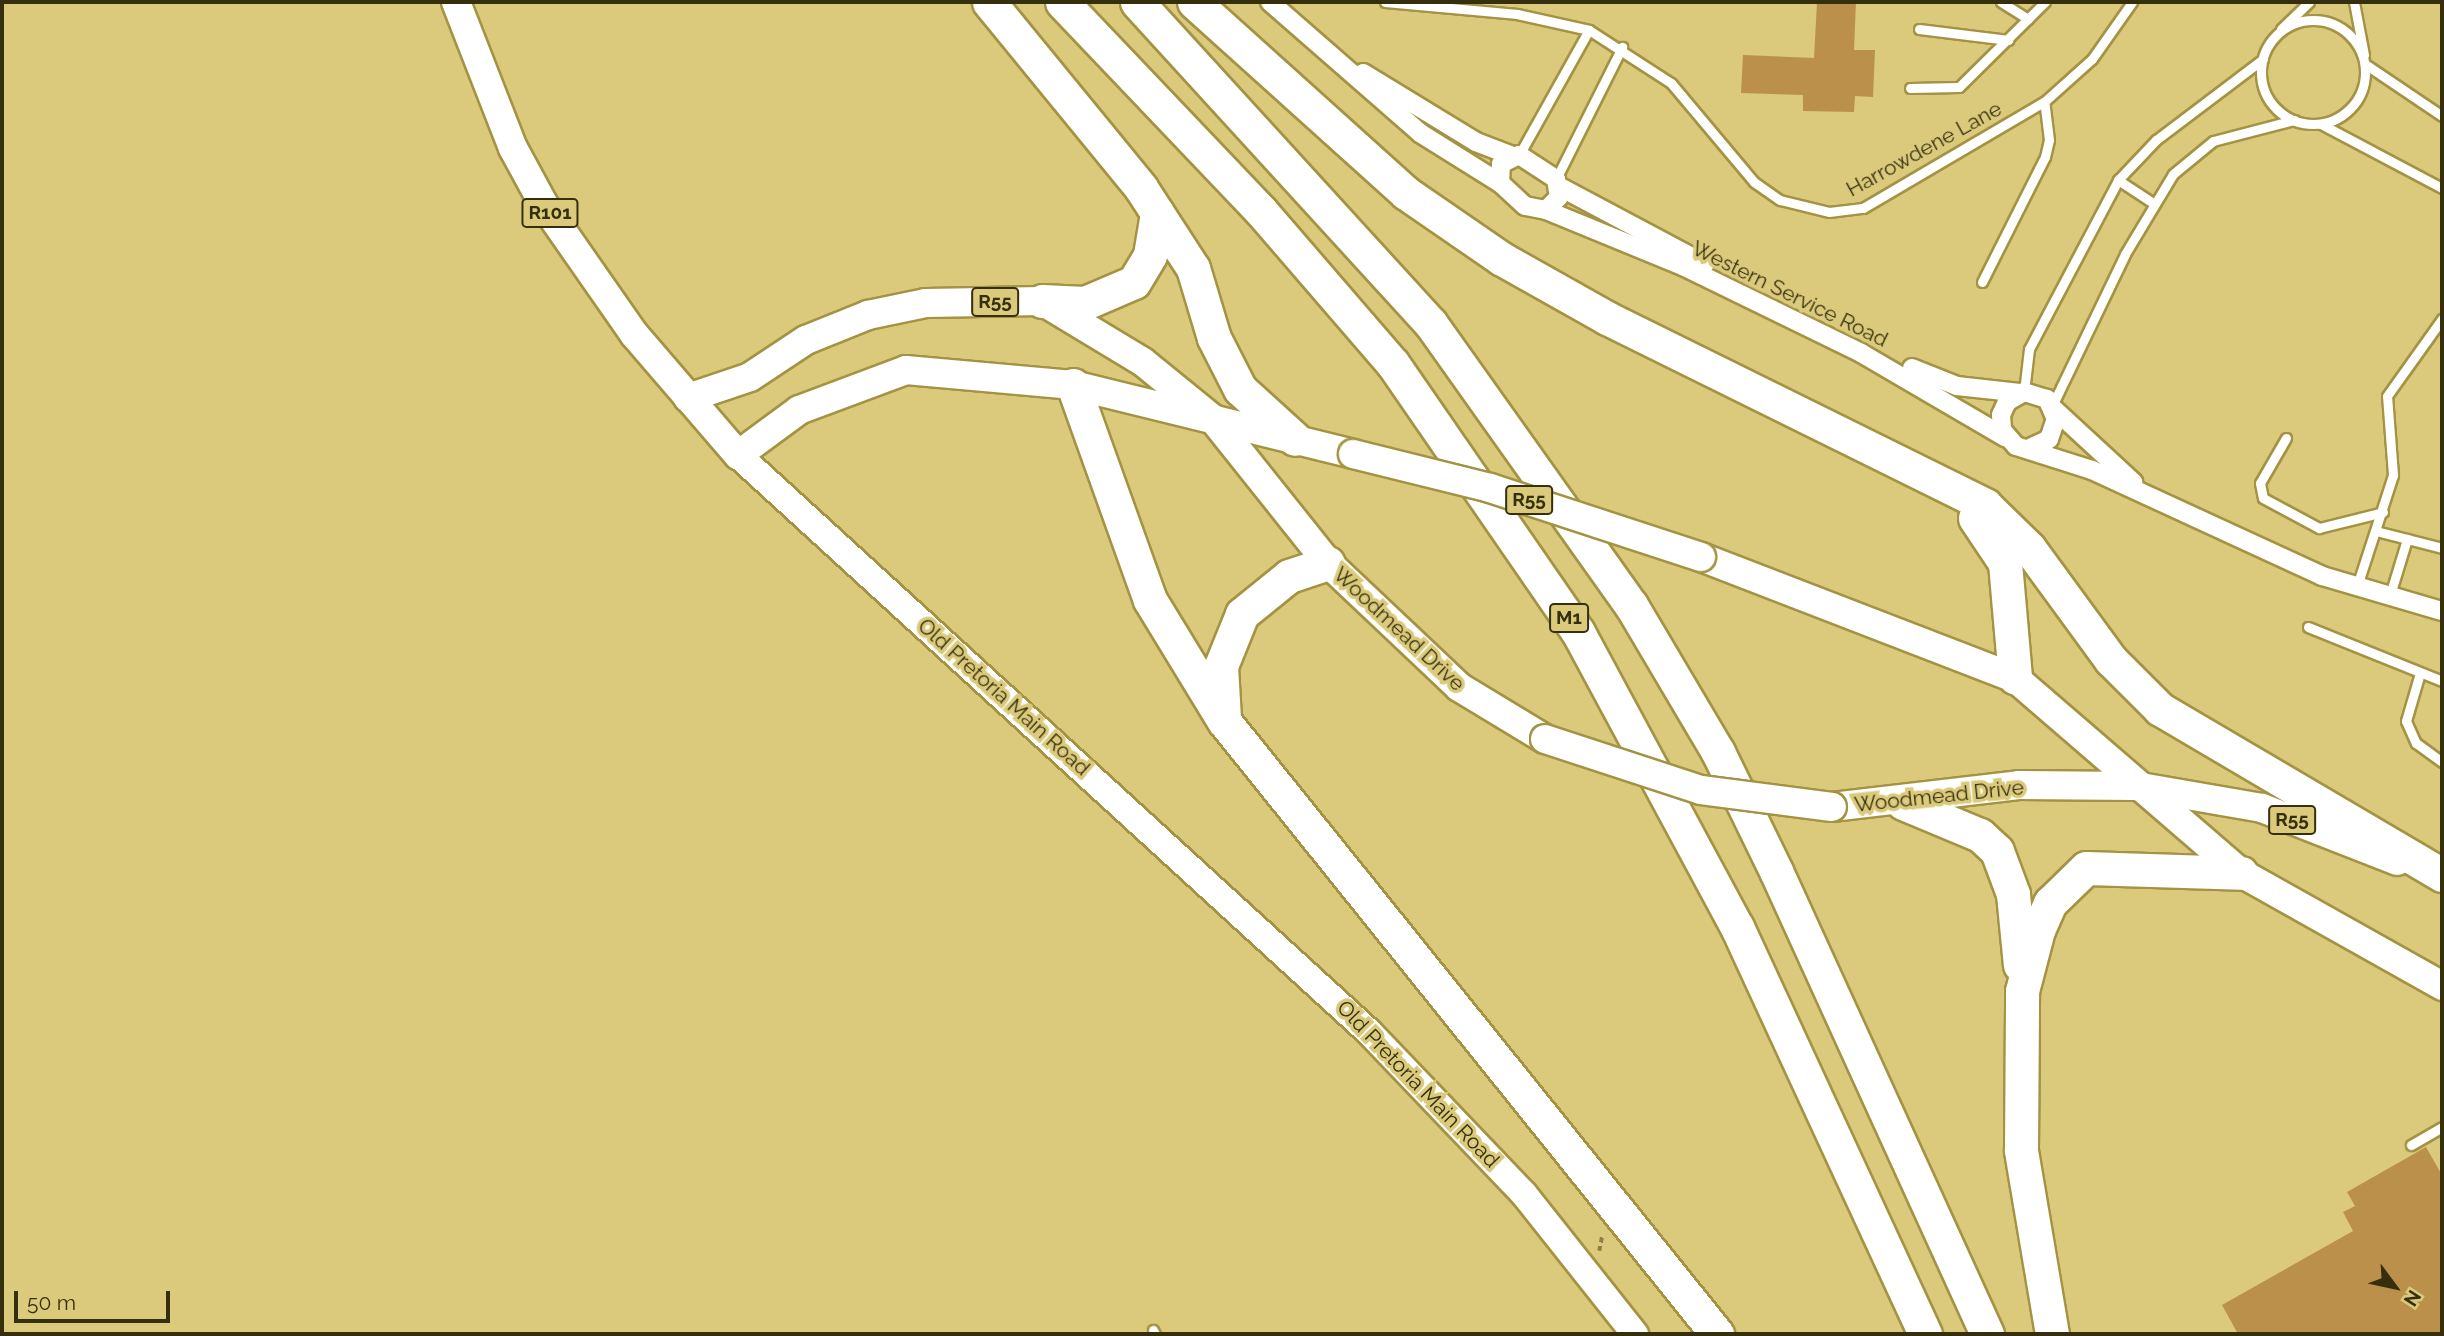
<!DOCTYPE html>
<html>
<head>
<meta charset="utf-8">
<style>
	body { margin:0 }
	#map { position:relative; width:2444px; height:1336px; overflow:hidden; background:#dbca7b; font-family:Raleway,sans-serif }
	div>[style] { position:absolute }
	.building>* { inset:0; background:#bb904a }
	.path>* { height:3.5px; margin-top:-1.75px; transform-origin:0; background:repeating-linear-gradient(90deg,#8c8047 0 5px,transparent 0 8.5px) }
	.roads { filter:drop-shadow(2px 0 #a39343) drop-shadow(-2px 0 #a39343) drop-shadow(0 2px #a39343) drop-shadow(0 -2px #a39343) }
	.service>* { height:9px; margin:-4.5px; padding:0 4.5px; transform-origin:4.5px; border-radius:4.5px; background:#fff }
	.service>.ring { margin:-4.5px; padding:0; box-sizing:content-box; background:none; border:9px solid #fff; border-radius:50% }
	.minor>* { height:18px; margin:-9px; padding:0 9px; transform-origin:9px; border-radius:9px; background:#fff }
	.secondary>* { height:26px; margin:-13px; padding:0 13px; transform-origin:13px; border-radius:13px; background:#fff }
	.primary>* { height:28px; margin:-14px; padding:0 14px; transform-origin:14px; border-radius:14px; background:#fff }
	.motorway>* { height:33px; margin:-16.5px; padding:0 16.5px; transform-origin:16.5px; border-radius:16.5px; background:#fff }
	.bridges { filter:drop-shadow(2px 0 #a39343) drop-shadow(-2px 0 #a39343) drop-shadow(0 2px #a39343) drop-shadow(0 -2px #a39343) }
	.primary-bridge>* { height:28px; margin:-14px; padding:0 14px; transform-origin:14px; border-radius:14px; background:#fff }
	span { translate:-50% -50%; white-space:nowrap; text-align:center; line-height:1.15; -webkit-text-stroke:7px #dbca7b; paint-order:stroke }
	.shield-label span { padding:2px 5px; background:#dbca7b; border:2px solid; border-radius:5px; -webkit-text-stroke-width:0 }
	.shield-label { font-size:19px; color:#362f0e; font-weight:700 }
	.street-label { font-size:21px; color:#362f0e }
	.frame { position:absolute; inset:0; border:4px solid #362f0e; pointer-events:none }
	.north { position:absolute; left:2360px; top:1252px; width:70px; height:70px; -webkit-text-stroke:5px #dbca7b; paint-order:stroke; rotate:123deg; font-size:19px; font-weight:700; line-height:28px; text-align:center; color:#362f0e }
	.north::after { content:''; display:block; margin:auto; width:24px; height:32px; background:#362f0e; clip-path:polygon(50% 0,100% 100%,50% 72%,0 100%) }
	.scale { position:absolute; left:14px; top:1291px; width:156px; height:32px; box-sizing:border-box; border:4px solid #362f0e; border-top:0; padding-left:9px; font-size:21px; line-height:24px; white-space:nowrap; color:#362f0e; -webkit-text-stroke:5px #dbca7b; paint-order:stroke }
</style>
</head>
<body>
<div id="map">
	<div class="building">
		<div style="clip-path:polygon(1817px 2px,1856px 2px,1854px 50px,1875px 50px,1873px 97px,1855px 96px,1854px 112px,1803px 111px,1803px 95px,1741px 93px,1743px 55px,1814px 58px)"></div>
		<div style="clip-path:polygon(2426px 1147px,2442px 1175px,2442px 1334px,2238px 1334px,2222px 1305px,2353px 1231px,2343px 1212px,2355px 1206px,2347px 1192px)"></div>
	</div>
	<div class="path">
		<div style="left:1599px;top:1251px;width:16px;rotate:-79deg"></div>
	</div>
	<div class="roads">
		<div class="service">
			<div style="left:1385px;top:2px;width:133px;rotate:5.2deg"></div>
			<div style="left:1517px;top:14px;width:74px;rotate:12.5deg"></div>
			<div style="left:1589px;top:30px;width:98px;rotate:32.9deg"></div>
			<div style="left:1671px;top:83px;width:129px;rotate:50deg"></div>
			<div style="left:1754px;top:182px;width:32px;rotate:35deg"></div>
			<div style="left:1780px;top:200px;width:50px;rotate:13.8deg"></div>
			<div style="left:1829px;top:212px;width:34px;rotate:-7deg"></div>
			<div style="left:1863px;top:208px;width:210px;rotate:-30.4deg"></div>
			<div style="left:2044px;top:102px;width:64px;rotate:-41.9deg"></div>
			<div style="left:2092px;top:59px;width:70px;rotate:-54.9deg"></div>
			<div style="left:2001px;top:2px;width:32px;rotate:32deg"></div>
			<div style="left:2354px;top:2px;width:54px;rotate:79.3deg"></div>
			<div class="ring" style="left:2261px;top:20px;width:95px;height:95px"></div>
			<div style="left:1919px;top:29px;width:90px;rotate:7deg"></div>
			<div style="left:2281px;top:29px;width:39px;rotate:-44deg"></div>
			<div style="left:2365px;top:64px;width:93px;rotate:34deg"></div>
			<div style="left:1910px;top:88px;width:49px;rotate:-1.2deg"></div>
			<div style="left:1959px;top:87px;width:121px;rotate:-44.7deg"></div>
			<div style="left:2321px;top:124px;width:137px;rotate:27.9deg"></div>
			<div style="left:1519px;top:155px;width:143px;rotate:-60.8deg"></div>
			<div style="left:1556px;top:179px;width:148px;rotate:-63.4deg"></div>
			<div style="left:2118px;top:180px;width:42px;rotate:33.3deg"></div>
			<div style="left:1982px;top:282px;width:140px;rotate:-63.3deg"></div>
			<div style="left:2045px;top:157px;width:17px;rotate:-77deg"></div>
			<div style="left:2049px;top:140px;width:38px;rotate:-97deg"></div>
			<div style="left:2024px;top:392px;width:43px;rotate:-83.4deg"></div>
			<div style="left:2029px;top:349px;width:191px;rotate:-62.2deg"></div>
			<div style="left:2118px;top:180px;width:55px;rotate:-46.5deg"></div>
			<div style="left:2156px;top:140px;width:134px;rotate:-37.1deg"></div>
			<div style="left:2052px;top:406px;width:169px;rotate:-64.3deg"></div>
			<div style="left:2125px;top:254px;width:93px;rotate:-59deg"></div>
			<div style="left:2173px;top:174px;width:52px;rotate:-39.5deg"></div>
			<div style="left:2213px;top:141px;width:84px;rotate:-14.5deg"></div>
			<div style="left:2286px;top:438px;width:52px;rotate:120deg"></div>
			<div style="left:2260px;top:483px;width:15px;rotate:79deg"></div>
			<div style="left:2263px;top:498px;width:64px;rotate:28.2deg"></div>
			<div style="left:2319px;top:528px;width:66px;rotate:-14deg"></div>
			<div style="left:2376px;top:531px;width:68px;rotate:14.4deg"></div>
			<div style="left:2357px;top:586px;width:117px;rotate:-72deg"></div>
			<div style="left:2393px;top:475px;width:79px;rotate:-94.3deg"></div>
			<div style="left:2387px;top:396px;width:95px;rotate:-54.5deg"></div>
			<div style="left:2389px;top:598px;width:62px;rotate:-73deg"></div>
			<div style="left:2308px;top:627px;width:144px;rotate:21.9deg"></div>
			<div style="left:2420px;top:673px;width:50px;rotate:106.3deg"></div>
			<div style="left:2406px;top:721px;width:24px;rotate:66deg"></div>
			<div style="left:2416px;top:743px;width:32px;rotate:36deg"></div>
			<div style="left:2411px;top:1145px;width:36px;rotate:-30deg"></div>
			<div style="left:1153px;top:1330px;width:4px;rotate:63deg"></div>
		</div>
		<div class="minor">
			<div style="left:1270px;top:2px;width:199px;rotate:41.1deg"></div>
			<div style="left:1420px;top:133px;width:94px;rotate:32deg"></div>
			<div style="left:1363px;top:73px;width:132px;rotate:31.4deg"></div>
			<div style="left:1476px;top:142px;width:39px;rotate:21deg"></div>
			<div style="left:1519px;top:155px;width:44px;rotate:33deg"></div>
			<div style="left:1556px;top:179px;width:18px;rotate:81deg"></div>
			<div style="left:1559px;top:197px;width:18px;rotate:135deg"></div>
			<div style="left:1546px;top:210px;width:21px;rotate:-169deg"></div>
			<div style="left:1525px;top:206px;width:34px;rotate:-137deg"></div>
			<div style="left:1500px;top:183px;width:19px;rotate:-87deg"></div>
			<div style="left:1501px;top:164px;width:20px;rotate:-27deg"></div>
			<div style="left:1560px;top:187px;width:164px;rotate:28deg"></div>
			<div style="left:1546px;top:210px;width:150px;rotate:22.3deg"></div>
			<div style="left:1685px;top:267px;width:196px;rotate:26deg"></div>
			<div style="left:1861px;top:353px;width:167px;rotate:30.3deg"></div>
			<div style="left:1912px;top:368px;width:48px;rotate:21.8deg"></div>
			<div style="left:1957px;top:386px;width:63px;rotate:6.3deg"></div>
			<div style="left:2054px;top:409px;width:108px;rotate:42.7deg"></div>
			<div style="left:2030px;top:448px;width:21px;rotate:-25deg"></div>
			<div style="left:2049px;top:439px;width:21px;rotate:-71deg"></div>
			<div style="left:2056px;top:419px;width:22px;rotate:-114deg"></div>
			<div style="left:2047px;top:399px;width:24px;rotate:-163deg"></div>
			<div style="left:2024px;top:392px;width:20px;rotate:150deg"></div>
			<div style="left:2007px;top:402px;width:14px;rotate:115deg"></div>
			<div style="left:2001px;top:415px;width:15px;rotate:86deg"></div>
			<div style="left:2002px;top:430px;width:21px;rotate:49deg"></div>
			<div style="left:2016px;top:446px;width:80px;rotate:17.5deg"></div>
			<div style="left:2092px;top:470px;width:253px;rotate:24.7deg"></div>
			<div style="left:2322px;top:576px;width:125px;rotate:16.3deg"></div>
		</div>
		<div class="secondary">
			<div style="left:738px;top:455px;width:855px;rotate:42.44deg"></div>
			<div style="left:1369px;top:1032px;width:224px;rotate:46.3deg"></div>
			<div style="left:1524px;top:1194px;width:179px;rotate:51.6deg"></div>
		</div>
		<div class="primary">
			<div style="left:456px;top:2px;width:157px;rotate:68.7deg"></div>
			<div style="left:513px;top:148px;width:65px;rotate:61.5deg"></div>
			<div style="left:544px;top:205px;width:157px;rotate:55.1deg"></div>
			<div style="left:634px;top:334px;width:160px;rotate:49.3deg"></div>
			<div style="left:738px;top:455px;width:76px;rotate:-36.4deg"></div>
			<div style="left:799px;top:410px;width:114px;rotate:-20.5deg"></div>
			<div style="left:906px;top:370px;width:168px;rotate:5.1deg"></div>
			<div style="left:1073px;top:385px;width:288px;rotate:13.8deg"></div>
			<div style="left:688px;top:398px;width:65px;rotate:-18.7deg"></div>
			<div style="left:750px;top:377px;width:67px;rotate:-33.5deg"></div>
			<div style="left:806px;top:340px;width:67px;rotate:-22deg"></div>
			<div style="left:868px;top:315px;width:59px;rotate:-11.7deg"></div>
			<div style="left:926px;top:303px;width:116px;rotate:-1deg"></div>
			<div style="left:1042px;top:301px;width:118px;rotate:31.1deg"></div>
			<div style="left:1143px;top:362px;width:90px;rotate:39.2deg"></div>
			<div style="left:1213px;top:419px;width:184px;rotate:51.4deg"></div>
			<div style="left:1328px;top:563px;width:180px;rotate:43.4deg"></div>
			<div style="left:1459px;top:687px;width:100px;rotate:31.2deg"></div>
			<div style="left:1701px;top:557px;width:337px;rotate:21.1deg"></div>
			<div style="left:2015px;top:678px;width:298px;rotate:40.8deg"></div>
			<div style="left:2241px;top:873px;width:231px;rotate:29.3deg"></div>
			<div style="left:1832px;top:807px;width:188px;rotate:-6.7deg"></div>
			<div style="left:2019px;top:785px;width:116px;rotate:0.5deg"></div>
			<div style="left:2135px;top:786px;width:129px;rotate:9.8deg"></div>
			<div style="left:2262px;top:808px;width:145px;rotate:21.4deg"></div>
		</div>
		<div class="motorway">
			<div style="left:989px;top:2px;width:240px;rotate:50.7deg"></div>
			<div style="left:1141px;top:188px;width:95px;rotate:57deg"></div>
			<div style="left:1193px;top:268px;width:73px;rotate:73.3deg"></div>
			<div style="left:1214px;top:338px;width:57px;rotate:63deg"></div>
			<div style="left:1240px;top:389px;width:74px;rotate:42.3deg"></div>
			<div style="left:1062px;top:2px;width:289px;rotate:46.4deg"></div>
			<div style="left:1261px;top:211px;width:202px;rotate:49.2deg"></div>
			<div style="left:1393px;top:364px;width:326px;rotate:55.4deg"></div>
			<div style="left:1578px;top:632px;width:335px;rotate:61.7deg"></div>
			<div style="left:1737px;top:927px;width:448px;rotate:65.2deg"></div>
			<div style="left:1137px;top:2px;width:436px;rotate:47.6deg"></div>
			<div style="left:1431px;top:324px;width:345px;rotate:54.6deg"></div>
			<div style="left:1631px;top:605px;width:171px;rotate:59.4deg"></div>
			<div style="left:1718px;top:752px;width:132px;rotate:64deg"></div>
			<div style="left:1776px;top:871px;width:509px;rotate:65.5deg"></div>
			<div style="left:1194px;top:2px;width:285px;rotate:42deg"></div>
			<div style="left:1406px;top:193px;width:116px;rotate:34.5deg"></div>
			<div style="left:1502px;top:259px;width:120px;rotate:29.3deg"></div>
			<div style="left:1607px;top:318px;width:422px;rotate:26.3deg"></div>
			<div style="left:1985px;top:505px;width:62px;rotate:44.3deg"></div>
			<div style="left:2029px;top:548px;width:139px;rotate:53.8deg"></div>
			<div style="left:2111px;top:660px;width:69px;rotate:45deg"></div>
			<div style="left:2160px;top:709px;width:327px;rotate:30.5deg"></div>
			<div style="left:1042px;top:301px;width:43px;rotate:2.7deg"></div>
			<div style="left:1085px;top:303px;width:53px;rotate:-23.2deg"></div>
			<div style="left:1134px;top:282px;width:31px;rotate:-59deg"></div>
			<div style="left:1150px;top:255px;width:43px;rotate:-80.5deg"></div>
			<div style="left:1073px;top:385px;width:228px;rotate:70.3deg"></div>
			<div style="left:1150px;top:600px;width:142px;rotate:58.6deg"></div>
			<div style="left:1224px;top:721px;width:787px;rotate:51.19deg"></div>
			<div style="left:1975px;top:518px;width:54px;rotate:56.3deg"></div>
			<div style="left:2005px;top:563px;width:115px;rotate:85deg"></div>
			<div style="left:1224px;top:718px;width:52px;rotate:-93.3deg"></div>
			<div style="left:1221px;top:666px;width:56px;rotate:-68deg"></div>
			<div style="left:1242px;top:614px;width:60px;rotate:-39deg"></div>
			<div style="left:1289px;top:576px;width:41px;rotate:-18.4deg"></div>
			<div style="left:1903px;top:803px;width:83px;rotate:22.6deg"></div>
			<div style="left:1980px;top:835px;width:23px;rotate:43deg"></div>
			<div style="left:1997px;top:851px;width:46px;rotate:69.6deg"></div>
			<div style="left:2013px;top:894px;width:71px;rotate:84.4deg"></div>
			<div style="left:2052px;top:1334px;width:187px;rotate:-99.6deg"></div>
			<div style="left:2021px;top:1150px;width:159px;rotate:-89.6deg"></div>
			<div style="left:2022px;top:991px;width:63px;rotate:-75.3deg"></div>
			<div style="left:2038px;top:930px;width:30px;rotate:-66deg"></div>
			<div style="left:2050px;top:903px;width:50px;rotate:-44.2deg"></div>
			<div style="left:2086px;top:868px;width:155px;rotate:1.8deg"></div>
		</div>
	</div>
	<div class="bridges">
		<div class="primary-bridge">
			<div style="left:1353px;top:454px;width:141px;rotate:13.9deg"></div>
			<div style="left:1490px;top:488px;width:222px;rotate:18.1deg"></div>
			<div style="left:1545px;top:739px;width:164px;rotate:18.1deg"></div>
			<div style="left:1701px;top:790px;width:132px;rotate:7.4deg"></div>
		</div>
	</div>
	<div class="shield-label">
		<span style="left:550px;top:213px">R101</span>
		<span style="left:995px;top:302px">R55</span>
		<span style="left:1529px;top:500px">R55</span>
		<span style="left:1569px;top:618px">M1</span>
		<span style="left:2292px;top:820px">R55</span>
	</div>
	<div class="street-label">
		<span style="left:1924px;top:149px;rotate:-29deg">Harrowdene Lane</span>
		<span style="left:1790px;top:294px;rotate:26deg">Western Service Road</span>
		<span style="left:1399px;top:629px;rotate:43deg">Woodmead Drive</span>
		<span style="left:1004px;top:697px;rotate:42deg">Old Pretoria Main Road</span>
		<span style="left:1939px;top:796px;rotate:-6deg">Woodmead Drive</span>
		<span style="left:1418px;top:1084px;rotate:46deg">Old Pretoria Main Road</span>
	</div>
	<div class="frame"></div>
	<div class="north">N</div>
	<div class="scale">50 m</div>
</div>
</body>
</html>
